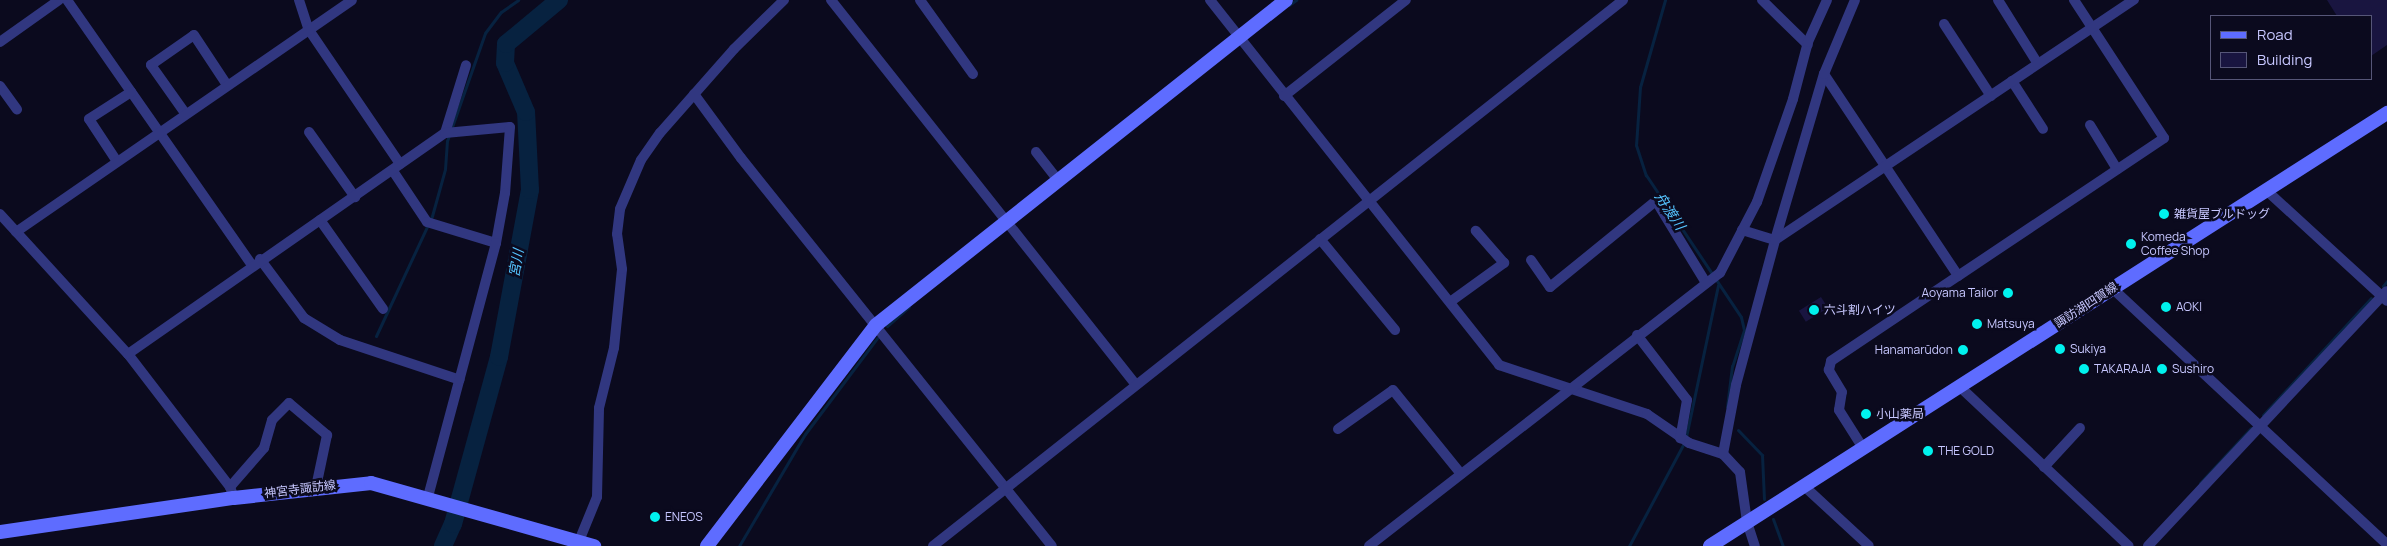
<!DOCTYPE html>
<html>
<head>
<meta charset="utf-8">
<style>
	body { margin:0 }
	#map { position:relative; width:2387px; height:546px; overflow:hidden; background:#0b0a1e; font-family:Manrope,"Noto Sans JP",sans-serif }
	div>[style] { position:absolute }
	.stream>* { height:3px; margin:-1.5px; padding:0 1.5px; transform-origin:1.5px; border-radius:1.5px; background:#072240 }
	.river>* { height:18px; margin:-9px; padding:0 9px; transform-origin:9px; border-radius:9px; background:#072240 }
	.building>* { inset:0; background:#191540; transform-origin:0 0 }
	.street>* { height:10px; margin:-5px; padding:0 5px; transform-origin:5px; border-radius:5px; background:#313780 }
	.secondary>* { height:14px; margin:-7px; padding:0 7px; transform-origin:7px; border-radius:7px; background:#5e6cff }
	.dots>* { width:14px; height:14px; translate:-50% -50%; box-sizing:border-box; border:2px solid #0b0a1e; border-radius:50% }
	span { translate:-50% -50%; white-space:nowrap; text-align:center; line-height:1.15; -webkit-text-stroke:5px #0b0a1e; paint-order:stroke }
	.poi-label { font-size:12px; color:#c7c7ff }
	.left { translate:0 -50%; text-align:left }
	.right { translate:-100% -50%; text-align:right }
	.street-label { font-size:12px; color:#c7c7ff }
	.water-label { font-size:14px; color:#55c4ff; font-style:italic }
	.legend { position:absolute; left:2210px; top:15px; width:162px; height:65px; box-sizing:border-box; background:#0b0a1e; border:1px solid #565678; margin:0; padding:6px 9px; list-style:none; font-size:15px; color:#c7c7ff }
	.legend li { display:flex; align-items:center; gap:10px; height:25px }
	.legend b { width:25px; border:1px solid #565678 }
</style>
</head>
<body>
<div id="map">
	<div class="stream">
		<div style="left:1665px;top:0;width:91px;rotate:106deg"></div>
		<div style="left:1640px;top:87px;width:58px;rotate:93.9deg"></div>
		<div style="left:1636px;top:145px;width:32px;rotate:72deg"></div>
		<div style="left:1646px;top:175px;width:171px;rotate:56.2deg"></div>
		<div style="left:1741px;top:317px;width:13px;rotate:77deg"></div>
		<div style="left:1744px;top:330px;width:38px;rotate:108deg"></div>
		<div style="left:1732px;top:366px;width:41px;rotate:97deg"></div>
		<div style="left:1289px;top:5px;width:9px;rotate:-36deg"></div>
		<div style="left:2383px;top:286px;width:6px;rotate:-51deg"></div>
		<div style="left:887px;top:326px;width:29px;rotate:-41deg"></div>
		<div style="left:376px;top:336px;width:132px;rotate:-65deg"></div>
		<div style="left:432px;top:216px;width:49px;rotate:-74.5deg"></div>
		<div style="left:445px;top:169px;width:28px;rotate:-86deg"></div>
		<div style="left:447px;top:141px;width:114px;rotate:-70.6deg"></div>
		<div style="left:485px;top:33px;width:26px;rotate:-53deg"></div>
		<div style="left:501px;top:12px;width:21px;rotate:-35deg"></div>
		<div style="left:2263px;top:415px;width:159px;rotate:-47.3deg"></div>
		<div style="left:1738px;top:430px;width:35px;rotate:46deg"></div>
		<div style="left:1762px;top:455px;width:44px;rotate:87.4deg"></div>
		<div style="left:1686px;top:437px;width:155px;rotate:-78.1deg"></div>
		<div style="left:2200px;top:483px;width:75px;rotate:-47.2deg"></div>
		<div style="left:1773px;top:519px;width:29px;rotate:70deg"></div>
		<div style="left:739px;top:546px;width:130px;rotate:-59.5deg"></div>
		<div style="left:805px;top:434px;width:120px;rotate:-53.1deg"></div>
		<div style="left:1629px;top:546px;width:117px;rotate:-61.9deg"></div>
	</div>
	<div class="river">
		<div style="left:443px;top:546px;width:24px;rotate:-66deg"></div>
		<div style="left:453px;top:524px;width:173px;rotate:-74.6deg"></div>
		<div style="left:499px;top:357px;width:170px;rotate:-79.5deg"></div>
		<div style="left:530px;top:190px;width:78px;rotate:-92.9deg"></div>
		<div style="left:526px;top:112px;width:53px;rotate:-113.2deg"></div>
		<div style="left:505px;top:63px;width:19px;rotate:-87deg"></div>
		<div style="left:506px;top:44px;width:69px;rotate:-39.7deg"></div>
	</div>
	<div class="building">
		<div style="clip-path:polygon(2327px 0,2387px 0,2387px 45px,2371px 56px,2371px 16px,2337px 16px)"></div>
		<div style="left:1821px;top:297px;width:13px;height:26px;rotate:58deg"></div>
	</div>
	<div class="street">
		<div style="left:67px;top:0;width:323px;rotate:55.1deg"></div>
		<div style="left:299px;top:0;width:32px;rotate:72deg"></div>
		<div style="left:309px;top:30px;width:162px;rotate:55.8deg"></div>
		<div style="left:831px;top:0;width:491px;rotate:51.6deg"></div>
		<div style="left:920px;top:0;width:91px;rotate:54.4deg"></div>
		<div style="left:1210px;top:0;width:466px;rotate:51.6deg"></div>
		<div style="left:1499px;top:365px;width:156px;rotate:18.3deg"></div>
		<div style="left:1647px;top:414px;width:51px;rotate:34.6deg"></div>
		<div style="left:1689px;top:443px;width:36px;rotate:18deg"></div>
		<div style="left:1723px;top:454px;width:25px;rotate:47deg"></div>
		<div style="left:1740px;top:472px;width:50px;rotate:82deg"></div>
		<div style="left:1747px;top:522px;width:25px;rotate:72deg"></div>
		<div style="left:1762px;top:0;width:64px;rotate:44.4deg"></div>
		<div style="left:1998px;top:0;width:75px;rotate:58deg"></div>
		<div style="left:1944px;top:24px;width:86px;rotate:56.9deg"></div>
		<div style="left:0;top:42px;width:72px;rotate:-35.4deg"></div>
		<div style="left:1824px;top:74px;width:242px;rotate:56.4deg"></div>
		<div style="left:1958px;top:276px;width:248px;rotate:-33.8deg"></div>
		<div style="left:2164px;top:138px;width:165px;rotate:-123.1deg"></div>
		<div style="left:2012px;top:81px;width:57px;rotate:57.1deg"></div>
		<div style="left:0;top:86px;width:29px;rotate:54deg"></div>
		<div style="left:694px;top:94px;width:79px;rotate:53.7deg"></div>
		<div style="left:741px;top:158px;width:497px;rotate:51.3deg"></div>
		<div style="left:1284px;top:96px;width:155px;rotate:-38.2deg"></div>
		<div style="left:185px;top:113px;width:59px;rotate:-125.3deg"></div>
		<div style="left:151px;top:65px;width:52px;rotate:-34.9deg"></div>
		<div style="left:194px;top:35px;width:60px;rotate:56.6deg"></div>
		<div style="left:2090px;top:125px;width:52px;rotate:58.5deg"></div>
		<div style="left:309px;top:132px;width:80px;rotate:54.7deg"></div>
		<div style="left:445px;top:133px;width:71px;rotate:-72.8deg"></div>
		<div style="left:1036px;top:152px;width:36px;rotate:52deg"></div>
		<div style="left:116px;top:160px;width:49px;rotate:-123.4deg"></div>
		<div style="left:89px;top:119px;width:50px;rotate:-32.7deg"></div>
		<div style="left:393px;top:171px;width:61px;rotate:56.3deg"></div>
		<div style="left:427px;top:222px;width:72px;rotate:16.9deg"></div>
		<div style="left:2266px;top:190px;width:164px;rotate:42.5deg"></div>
		<div style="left:0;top:214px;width:190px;rotate:47.6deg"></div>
		<div style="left:128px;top:354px;width:168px;rotate:52.5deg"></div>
		<div style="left:230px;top:487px;width:12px;rotate:70deg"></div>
		<div style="left:320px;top:220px;width:109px;rotate:54.7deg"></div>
		<div style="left:1742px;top:230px;width:34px;rotate:17deg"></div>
		<div style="left:16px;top:232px;width:408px;rotate:-34.6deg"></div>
		<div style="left:1320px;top:239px;width:118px;rotate:50.5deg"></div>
		<div style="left:1775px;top:240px;width:432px;rotate:-33.8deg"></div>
		<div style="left:260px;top:259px;width:74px;rotate:53.3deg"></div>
		<div style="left:304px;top:318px;width:42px;rotate:31.4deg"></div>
		<div style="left:340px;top:340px;width:126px;rotate:18.4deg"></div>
		<div style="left:1531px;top:260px;width:33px;rotate:55deg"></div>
		<div style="left:1550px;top:287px;width:136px;rotate:-39.1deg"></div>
		<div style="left:1656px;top:201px;width:96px;rotate:58.6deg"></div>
		<div style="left:2112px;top:288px;width:376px;rotate:43deg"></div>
		<div style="left:1450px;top:302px;width:67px;rotate:-35.8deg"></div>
		<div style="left:1504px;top:263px;width:43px;rotate:-131.2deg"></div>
		<div style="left:1637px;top:335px;width:82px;rotate:52.4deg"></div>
		<div style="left:1687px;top:400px;width:39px;rotate:100deg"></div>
		<div style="left:128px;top:354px;width:386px;rotate:-34.9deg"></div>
		<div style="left:445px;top:133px;width:65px;rotate:-5.3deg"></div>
		<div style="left:510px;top:127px;width:66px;rotate:94.3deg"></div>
		<div style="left:505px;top:193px;width:51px;rotate:100.2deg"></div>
		<div style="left:496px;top:243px;width:263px;rotate:105deg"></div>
		<div style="left:1959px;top:386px;width:233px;rotate:43.3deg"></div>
		<div style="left:1338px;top:429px;width:67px;rotate:-35.3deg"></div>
		<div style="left:1393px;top:390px;width:108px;rotate:51deg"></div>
		<div style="left:1863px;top:448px;width:45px;rotate:-122.3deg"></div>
		<div style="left:1839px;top:410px;width:18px;rotate:-81deg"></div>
		<div style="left:1842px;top:392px;width:26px;rotate:-121deg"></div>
		<div style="left:1829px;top:370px;width:9px;rotate:-77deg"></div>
		<div style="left:1831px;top:361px;width:153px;rotate:-33.8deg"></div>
		<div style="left:1723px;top:454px;width:70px;rotate:-79.3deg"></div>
		<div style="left:1736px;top:385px;width:150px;rotate:-74.9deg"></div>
		<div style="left:1775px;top:240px;width:173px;rotate:-73.6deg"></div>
		<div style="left:1824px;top:74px;width:80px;rotate:-67.3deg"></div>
		<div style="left:2044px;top:467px;width:53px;rotate:-47.3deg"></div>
		<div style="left:1804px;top:486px;width:88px;rotate:42.7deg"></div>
		<div style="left:230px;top:487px;width:52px;rotate:-48.9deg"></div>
		<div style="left:264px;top:448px;width:29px;rotate:-74deg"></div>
		<div style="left:272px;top:420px;width:24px;rotate:-45deg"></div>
		<div style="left:289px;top:403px;width:50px;rotate:40.1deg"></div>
		<div style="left:327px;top:435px;width:53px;rotate:101.9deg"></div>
		<div style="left:577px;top:546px;width:53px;rotate:-67.8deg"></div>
		<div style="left:597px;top:497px;width:89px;rotate:-88.7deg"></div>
		<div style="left:599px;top:408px;width:62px;rotate:-76deg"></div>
		<div style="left:614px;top:348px;width:79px;rotate:-84.2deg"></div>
		<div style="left:622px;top:269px;width:35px;rotate:-98deg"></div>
		<div style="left:617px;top:234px;width:25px;rotate:-83deg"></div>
		<div style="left:620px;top:209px;width:53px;rotate:-66.8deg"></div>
		<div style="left:641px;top:160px;width:33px;rotate:-55deg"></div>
		<div style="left:660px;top:133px;width:112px;rotate:-48.6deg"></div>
		<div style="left:734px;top:49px;width:70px;rotate:-44.4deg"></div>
		<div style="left:933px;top:546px;width:880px;rotate:-38.35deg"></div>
		<div style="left:1369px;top:546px;width:445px;rotate:-37.9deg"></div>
		<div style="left:1720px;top:273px;width:80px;rotate:-62.5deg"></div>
		<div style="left:1757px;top:202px;width:109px;rotate:-70.7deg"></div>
		<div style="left:1793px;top:99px;width:59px;rotate:-75.3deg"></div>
		<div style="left:1808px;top:42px;width:46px;rotate:-65.7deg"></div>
		<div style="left:2148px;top:546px;width:349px;rotate:-46.9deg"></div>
	</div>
	<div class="secondary">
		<div style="left:0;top:532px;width:236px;rotate:-8.3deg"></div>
		<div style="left:234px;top:498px;width:138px;rotate:-6.2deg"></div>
		<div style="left:371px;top:483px;width:232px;rotate:15.8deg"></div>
		<div style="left:707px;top:546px;width:278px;rotate:-52.6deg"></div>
		<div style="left:876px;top:325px;width:523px;rotate:-38.4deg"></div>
		<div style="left:1710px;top:546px;width:804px;rotate:-32.6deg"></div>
	</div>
	<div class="dots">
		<div style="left:2164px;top:214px;background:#00f2ee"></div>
		<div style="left:2131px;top:244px;background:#00f2ee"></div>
		<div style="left:2008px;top:293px;background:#00f2ee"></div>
		<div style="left:2166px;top:307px;background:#00f2ee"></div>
		<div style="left:1814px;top:310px;background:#00f2ee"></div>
		<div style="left:1977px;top:324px;background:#00f2ee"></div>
		<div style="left:2060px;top:349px;background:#00f2ee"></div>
		<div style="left:1963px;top:350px;background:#00f2ee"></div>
		<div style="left:2084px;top:369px;background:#00f2ee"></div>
		<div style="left:2162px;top:369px;background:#00f2ee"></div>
		<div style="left:1866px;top:414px;background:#00f2ee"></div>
		<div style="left:1928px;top:451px;background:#00f2ee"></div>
		<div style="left:655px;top:517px;background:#00f2ee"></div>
	</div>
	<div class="poi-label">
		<span class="left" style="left:2174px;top:214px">雑貨屋ブルドッグ</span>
		<span class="left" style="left:2141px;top:244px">Komeda<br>Coffee Shop</span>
		<span class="right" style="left:1998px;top:293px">Aoyama Tailor</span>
		<span class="left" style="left:2176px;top:307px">AOKI</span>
		<span class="left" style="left:1824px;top:310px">六斗割ハイツ</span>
		<span class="left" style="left:1987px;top:324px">Matsuya</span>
		<span class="left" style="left:2070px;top:349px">Sukiya</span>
		<span class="right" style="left:1953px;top:350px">Hanamarūdon</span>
		<span class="left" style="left:2094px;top:369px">TAKARAJA</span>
		<span class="left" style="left:2172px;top:369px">Sushiro</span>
		<span class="left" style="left:1876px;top:414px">小山薬局</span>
		<span class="left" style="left:1938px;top:451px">THE GOLD</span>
		<span class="left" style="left:665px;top:517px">ENEOS</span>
	</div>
	<div class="street-label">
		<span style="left:2086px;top:305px;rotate:-33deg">諏訪湖四賀線</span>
		<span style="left:300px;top:489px;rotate:-7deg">神宮寺諏訪線</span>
	</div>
	<div class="water-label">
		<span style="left:1670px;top:211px;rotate:56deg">舟渡川</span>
		<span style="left:516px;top:263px;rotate:-80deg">宮川</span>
	</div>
	<ul class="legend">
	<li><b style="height:6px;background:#5e6cff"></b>Road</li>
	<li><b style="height:14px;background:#191540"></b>Building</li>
	</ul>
</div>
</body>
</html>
